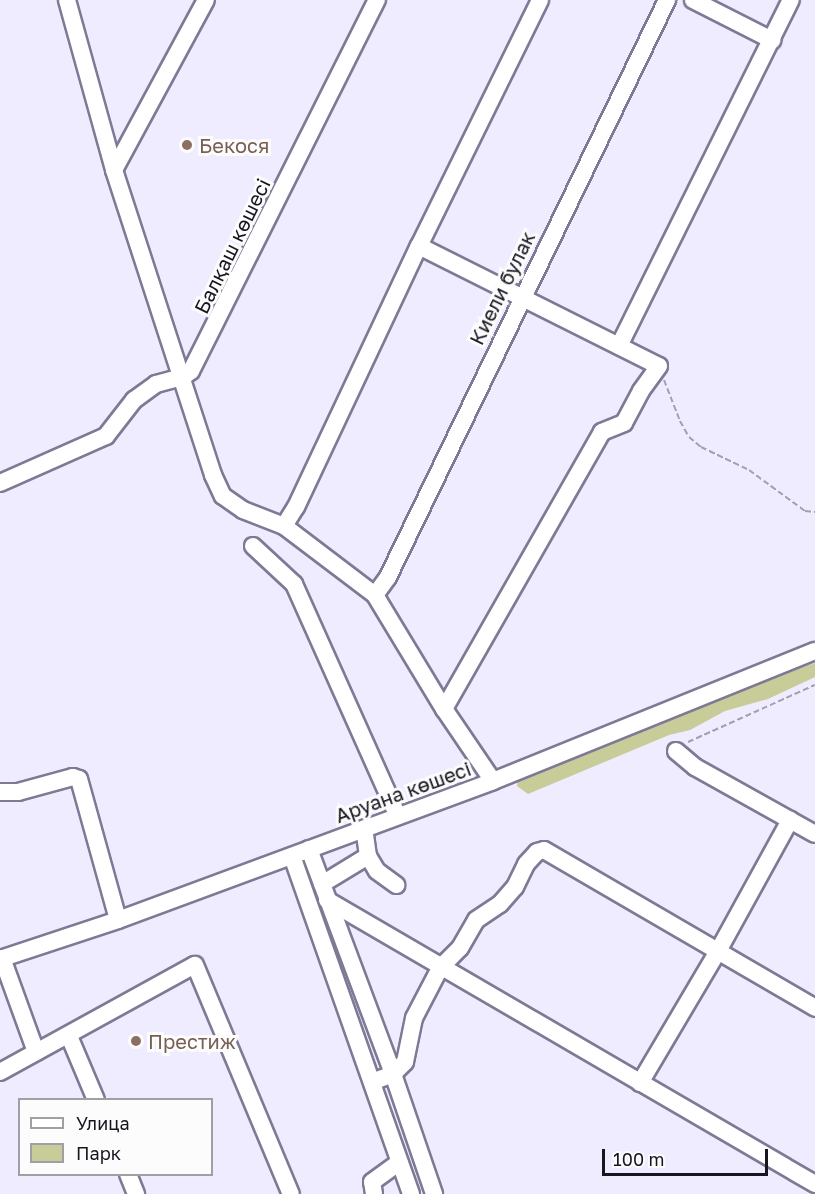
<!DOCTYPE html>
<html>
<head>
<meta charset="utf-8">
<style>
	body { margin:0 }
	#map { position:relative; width:815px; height:1194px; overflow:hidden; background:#efecff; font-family:"Golos Text",sans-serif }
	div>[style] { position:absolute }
	.green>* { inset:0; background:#c7cc98 }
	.path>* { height:2px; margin-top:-1px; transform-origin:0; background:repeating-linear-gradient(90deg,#a29faf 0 6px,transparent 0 9px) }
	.roads { filter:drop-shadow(2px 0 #7f7995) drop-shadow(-2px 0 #7f7995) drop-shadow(0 2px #7f7995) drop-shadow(0 -2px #7f7995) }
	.minor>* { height:16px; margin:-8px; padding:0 8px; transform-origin:8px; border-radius:8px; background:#fff }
	.dots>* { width:16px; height:16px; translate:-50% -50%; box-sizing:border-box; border:3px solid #fcfcfc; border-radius:50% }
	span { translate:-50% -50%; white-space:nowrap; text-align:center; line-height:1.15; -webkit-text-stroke:6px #fcfcfc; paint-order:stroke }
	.education-label { font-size:20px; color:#785e54 }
	.left { translate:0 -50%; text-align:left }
	.street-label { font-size:20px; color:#17151f }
	.legend { position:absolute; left:18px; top:1098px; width:195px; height:78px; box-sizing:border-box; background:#fcfcfc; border:2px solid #a0a0a4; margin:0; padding:8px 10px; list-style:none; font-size:18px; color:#17151f }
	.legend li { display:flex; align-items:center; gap:12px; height:30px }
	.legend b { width:30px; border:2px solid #a0a0a4 }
	.scale { position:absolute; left:602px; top:1149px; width:166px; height:27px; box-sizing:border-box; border:3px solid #17151f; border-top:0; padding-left:8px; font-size:18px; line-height:21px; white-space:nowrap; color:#17151f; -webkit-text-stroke:4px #fcfcfc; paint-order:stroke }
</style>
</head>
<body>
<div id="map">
	<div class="green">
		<div style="clip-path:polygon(815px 663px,815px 677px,768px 699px,725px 711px,690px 730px,669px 735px,528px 794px,517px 786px,518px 775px,698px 705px,705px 705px,712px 698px)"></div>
	</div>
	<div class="path">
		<div style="left:664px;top:380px;width:44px;rotate:68.7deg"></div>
		<div style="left:680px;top:421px;width:18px;rotate:61deg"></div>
		<div style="left:689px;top:437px;width:16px;rotate:40deg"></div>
		<div style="left:701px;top:447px;width:53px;rotate:25.6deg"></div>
		<div style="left:749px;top:470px;width:69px;rotate:36.2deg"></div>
		<div style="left:805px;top:511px;width:10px;rotate:6deg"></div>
		<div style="left:688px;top:742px;width:139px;rotate:-24.2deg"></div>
	</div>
	<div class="roads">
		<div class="minor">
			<div style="left:67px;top:0;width:176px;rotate:74.5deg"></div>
			<div style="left:114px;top:170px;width:321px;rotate:72deg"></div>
			<div style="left:213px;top:475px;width:23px;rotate:65deg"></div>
			<div style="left:223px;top:496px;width:24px;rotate:35deg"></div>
			<div style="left:243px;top:510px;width:44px;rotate:21.3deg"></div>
			<div style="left:693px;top:0;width:89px;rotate:26.9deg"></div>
			<div style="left:114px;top:170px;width:193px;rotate:-61.6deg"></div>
			<div style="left:419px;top:246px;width:268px;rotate:26.6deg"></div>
			<div style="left:659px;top:366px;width:31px;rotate:126deg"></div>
			<div style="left:641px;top:391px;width:36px;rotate:118deg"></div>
			<div style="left:624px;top:423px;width:24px;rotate:158deg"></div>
			<div style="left:602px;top:432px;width:319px;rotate:119.7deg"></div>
			<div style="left:619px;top:346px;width:386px;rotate:-63.6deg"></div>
			<div style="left:0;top:483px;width:116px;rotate:-23.9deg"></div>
			<div style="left:106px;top:436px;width:46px;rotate:-52.1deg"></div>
			<div style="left:134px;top:400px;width:27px;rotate:-36deg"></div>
			<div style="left:156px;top:384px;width:28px;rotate:-15deg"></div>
			<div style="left:183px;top:377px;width:10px;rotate:-37deg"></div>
			<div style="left:191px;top:371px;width:415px;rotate:-63.4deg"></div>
			<div style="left:253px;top:546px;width:56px;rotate:42.8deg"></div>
			<div style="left:294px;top:584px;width:254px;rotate:65.9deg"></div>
			<div style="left:375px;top:595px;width:22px;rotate:-54deg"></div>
			<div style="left:388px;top:577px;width:641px;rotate:-64.19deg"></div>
			<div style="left:676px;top:751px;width:25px;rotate:40deg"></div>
			<div style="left:695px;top:767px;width:137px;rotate:29.2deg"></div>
			<div style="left:493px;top:781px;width:87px;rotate:-124.2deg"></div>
			<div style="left:444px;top:709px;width:133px;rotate:-121.2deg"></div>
			<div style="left:375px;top:595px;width:114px;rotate:-142.8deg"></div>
			<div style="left:284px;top:526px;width:22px;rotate:-58deg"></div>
			<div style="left:296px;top:507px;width:289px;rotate:-64.8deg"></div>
			<div style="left:419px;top:246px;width:274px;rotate:-63.8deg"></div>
			<div style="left:0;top:792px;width:18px"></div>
			<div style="left:18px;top:792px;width:57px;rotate:-15.3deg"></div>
			<div style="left:73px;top:777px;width:6px;rotate:18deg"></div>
			<div style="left:79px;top:779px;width:146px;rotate:74.5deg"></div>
			<div style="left:309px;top:849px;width:240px;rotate:69.5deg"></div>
			<div style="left:393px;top:1074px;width:127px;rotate:71.1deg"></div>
			<div style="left:292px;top:856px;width:358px;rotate:70.6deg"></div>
			<div style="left:368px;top:856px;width:17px;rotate:59deg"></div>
			<div style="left:377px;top:871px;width:24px;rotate:36deg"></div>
			<div style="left:322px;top:884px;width:54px;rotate:-31.3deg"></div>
			<div style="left:368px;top:856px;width:28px;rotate:-98deg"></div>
			<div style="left:327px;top:900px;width:565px;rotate:30.2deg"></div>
			<div style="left:2px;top:958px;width:100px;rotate:70.1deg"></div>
			<div style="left:0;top:959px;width:124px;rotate:-18.3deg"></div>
			<div style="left:118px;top:920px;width:400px;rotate:-20.3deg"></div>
			<div style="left:493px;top:781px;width:347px;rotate:-22deg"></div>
			<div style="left:69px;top:1036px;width:69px;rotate:67.1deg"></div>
			<div style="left:0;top:1072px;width:222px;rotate:-28.8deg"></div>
			<div style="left:195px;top:965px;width:248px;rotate:67.3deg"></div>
			<div style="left:372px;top:1082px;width:22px;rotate:-21deg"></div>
			<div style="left:393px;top:1074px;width:17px;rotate:-45deg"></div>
			<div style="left:405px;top:1062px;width:45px;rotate:-78.4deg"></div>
			<div style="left:414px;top:1018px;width:56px;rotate:-62.5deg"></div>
			<div style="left:440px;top:968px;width:28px;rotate:-45deg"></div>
			<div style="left:460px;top:948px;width:32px;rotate:-60deg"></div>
			<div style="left:476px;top:920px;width:29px;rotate:-34deg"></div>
			<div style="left:500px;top:904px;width:23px;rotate:-49deg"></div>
			<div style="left:515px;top:887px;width:25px;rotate:-64deg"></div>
			<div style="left:526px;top:864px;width:16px;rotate:-47deg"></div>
			<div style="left:537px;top:852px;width:7px;rotate:-16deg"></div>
			<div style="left:544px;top:850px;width:314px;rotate:30.2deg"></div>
			<div style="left:640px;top:1083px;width:151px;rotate:-59.4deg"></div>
			<div style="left:717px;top:953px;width:152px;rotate:-61.2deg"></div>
			<div style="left:128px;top:1174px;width:22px;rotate:68deg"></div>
			<div style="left:374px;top:1194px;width:12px;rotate:-99deg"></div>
			<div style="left:372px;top:1182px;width:34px;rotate:-36deg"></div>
		</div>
	</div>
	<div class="dots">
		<div style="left:187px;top:145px;background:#8d6e63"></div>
		<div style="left:136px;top:1041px;background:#8d6e63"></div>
	</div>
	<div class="education-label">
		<span class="left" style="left:199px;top:145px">Бекося</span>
		<span class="left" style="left:148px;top:1041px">Престиж</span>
	</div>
	<div class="street-label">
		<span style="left:232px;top:246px;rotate:-64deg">Балқаш көшесі</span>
		<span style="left:502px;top:288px;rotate:-64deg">Киели булак</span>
		<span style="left:403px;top:792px;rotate:-20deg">Аруана көшесі</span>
	</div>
	<ul class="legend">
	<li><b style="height:8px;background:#fff"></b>Улица</li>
	<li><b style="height:16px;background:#c7cc98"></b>Парк</li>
	</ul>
	<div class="scale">100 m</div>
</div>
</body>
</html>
